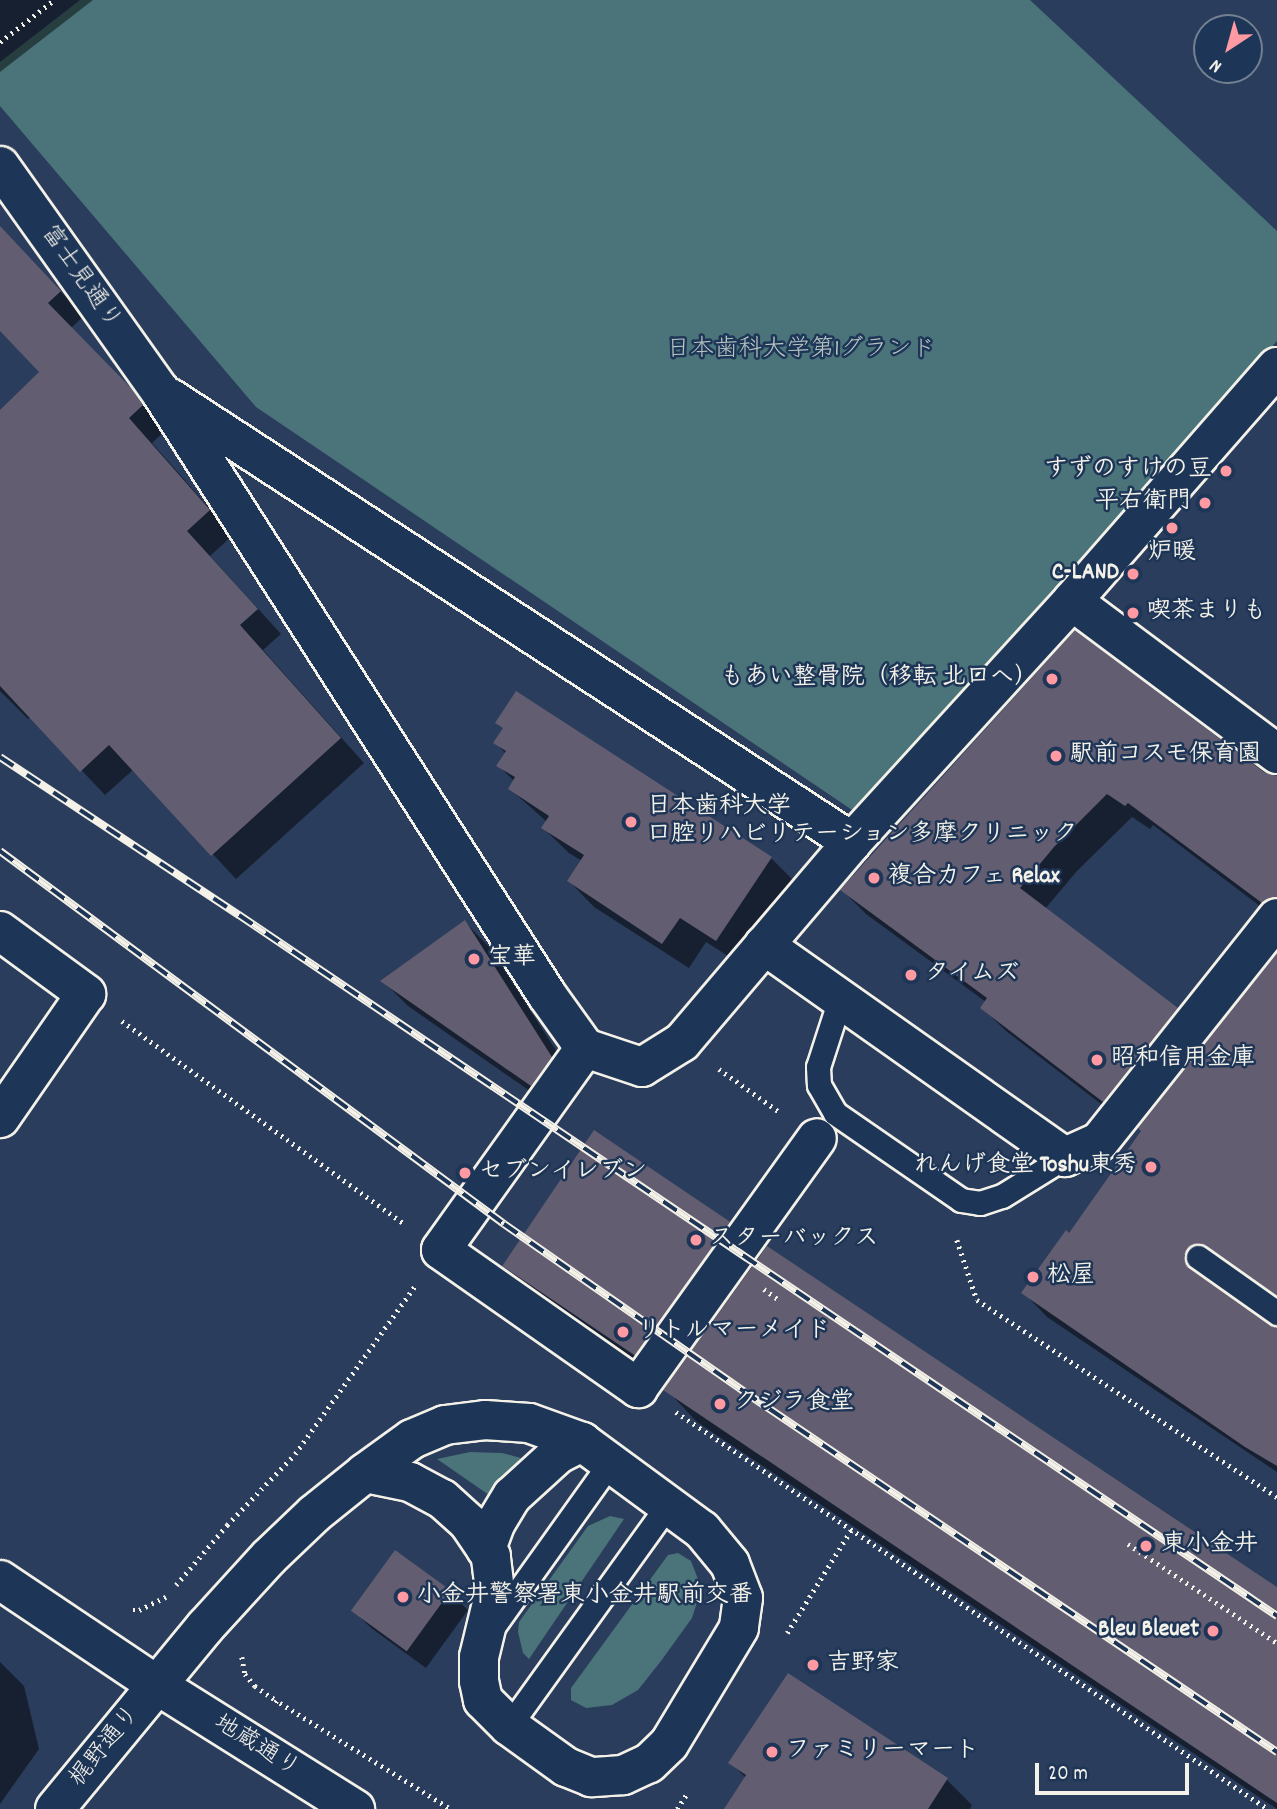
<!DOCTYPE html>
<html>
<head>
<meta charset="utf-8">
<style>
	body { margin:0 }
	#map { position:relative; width:1277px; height:1809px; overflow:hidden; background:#2b3d5c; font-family:Dekko,"Klee One",sans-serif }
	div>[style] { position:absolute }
	.green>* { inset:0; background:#4a7479 }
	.shadow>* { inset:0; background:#0007 }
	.building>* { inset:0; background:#625d70; transform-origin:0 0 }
	.path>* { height:4.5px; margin-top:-2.25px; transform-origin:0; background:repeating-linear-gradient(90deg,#f4f1e8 0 2px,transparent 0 7px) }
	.roads { filter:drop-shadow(2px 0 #f4f1e8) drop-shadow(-2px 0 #f4f1e8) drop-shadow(0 2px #f4f1e8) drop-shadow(0 -2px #f4f1e8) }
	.lane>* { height:23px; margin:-11.5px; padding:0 11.5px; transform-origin:11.5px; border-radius:11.5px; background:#1d3557 }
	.street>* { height:38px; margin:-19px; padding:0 19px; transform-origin:19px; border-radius:19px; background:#1d3557 }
	.secondary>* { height:38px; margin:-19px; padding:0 19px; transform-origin:19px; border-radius:19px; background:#1d3557 }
	.rail>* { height:8px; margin-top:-4px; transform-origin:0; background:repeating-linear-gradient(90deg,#1d3557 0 16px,#f4f1e8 0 32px); box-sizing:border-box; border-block:2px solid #f4f1e8 }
	.dots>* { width:19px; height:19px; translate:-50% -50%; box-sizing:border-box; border:4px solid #1d3557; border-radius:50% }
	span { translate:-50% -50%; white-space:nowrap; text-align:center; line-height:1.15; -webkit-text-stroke:5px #1d3557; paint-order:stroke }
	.street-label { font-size:24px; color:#f4f1e8 }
	.park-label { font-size:24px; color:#b8c5c1 }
	.poi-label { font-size:24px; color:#f4f1e8; font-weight:700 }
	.right { translate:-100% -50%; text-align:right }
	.left { translate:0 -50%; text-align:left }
	.north { position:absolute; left:1193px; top:14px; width:70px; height:70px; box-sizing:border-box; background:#1d3557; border:2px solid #738091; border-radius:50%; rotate:216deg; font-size:19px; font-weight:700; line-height:28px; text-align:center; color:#f4f1e8 }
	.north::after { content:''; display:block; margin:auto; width:24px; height:32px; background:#ff9aa2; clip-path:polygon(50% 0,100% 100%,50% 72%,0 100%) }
	.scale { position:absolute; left:1035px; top:1763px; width:154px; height:32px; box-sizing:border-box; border:4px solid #f4f1e8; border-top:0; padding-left:9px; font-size:21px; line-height:24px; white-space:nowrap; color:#f4f1e8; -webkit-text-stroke:5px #1d3557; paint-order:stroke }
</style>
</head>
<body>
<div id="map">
	<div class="green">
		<div style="clip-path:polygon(80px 0,1030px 0,1277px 231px,1277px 341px,861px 816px,256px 407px,0 106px,0 62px)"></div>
		<div style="clip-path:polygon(470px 1452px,502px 1453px,521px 1458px,489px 1495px,437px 1459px)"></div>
		<div style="clip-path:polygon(610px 1516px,624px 1519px,529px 1659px,523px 1653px,518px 1632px,519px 1622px,588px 1526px)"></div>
		<div style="clip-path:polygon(678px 1553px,691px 1561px,698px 1579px,698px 1599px,692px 1618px,661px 1661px,638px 1690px,612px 1705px,586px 1708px,571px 1700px,571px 1688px,668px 1555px)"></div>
	</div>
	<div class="shadow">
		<div style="clip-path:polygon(0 0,93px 0,0 72px)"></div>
		<div style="clip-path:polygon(0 228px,84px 316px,71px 328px,155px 414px,166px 430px,152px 443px,233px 535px,210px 556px,281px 634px,263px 650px,364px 763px,236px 879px,134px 769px,105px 795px,31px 717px,28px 719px,0 691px,0 412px,41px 372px,0 329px)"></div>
		<div style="clip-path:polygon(1075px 633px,1277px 781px,1277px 919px,1153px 825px,1150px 829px,1132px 817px,1077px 871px,1045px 909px,1177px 1009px,1200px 1033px,1127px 1124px,1006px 1031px,982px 1008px,986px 1002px,866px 914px,842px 890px)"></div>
		<div style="clip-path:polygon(496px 743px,771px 858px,796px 883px,742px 965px,706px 942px,689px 968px,594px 907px,569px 881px,582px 861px,569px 853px,543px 828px,547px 822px,510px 789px,515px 782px,498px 765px,506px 754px)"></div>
		<div style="clip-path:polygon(465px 922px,490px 948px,577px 1083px,557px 1110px,408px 1006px,383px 981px)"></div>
		<div style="clip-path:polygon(1277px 956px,1277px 1301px,1209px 1273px,1208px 1284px,1268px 1326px,1277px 1327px,1277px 1472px,1047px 1317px,1024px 1293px)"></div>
		<div style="clip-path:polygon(594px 1132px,729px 1223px,762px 1255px,1277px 1589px,1277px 1809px,697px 1422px,666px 1389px,537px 1298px,505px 1266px)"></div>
		<div style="clip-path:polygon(395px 1553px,450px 1593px,468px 1610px,426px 1668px,371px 1628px,353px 1610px)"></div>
		<div style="clip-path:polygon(0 1662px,24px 1686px,39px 1749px,0 1804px)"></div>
		<div style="clip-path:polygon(788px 1675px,947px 1780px,972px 1805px,970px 1809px,726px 1809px,746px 1778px,731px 1763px)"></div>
	</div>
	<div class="building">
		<div style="clip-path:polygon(0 226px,61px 291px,48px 303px,131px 388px,143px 405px,129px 418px,210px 510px,187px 531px,258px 609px,240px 625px,341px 738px,211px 856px,109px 745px,80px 772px,0 686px,0 410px,39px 372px,0 331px)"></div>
		<div style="clip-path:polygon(1075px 630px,1264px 772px,1277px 776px,1277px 897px,1262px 903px,1128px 803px,1125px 806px,1107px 794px,1054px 847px,1020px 888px,1178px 1008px,1103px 1102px,980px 1008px,987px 998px,840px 890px)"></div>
		<div style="clip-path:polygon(516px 691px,772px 857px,716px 941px,680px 918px,662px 944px,567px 881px,584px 855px,541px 828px,549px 816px,508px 789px,515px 777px,496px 766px,506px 751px,493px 743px,503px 728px,495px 723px)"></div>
		<div style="clip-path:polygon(465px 920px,552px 1057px,531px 1086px,380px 981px)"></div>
		<div style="clip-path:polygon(1277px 953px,1277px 1296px,1205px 1245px,1192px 1245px,1184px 1256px,1190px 1268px,1269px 1324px,1277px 1327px,1277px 1466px,1245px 1447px,1021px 1293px,1066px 1230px,1069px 1233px,1141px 1131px,1138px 1128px)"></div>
		<div style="left:594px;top:1130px;width:164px;height:164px;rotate:34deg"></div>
		<div style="clip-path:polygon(767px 1246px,1277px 1587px,1277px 1803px,663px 1390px)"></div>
		<div style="left:395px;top:1550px;width:69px;height:75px;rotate:36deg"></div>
		<div style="clip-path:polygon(788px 1673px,948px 1778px,928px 1809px,724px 1809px,746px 1775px,728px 1763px)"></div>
	</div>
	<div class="path">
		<div style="left:0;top:42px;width:68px;rotate:-37.9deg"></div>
		<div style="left:122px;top:1021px;width:348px;rotate:35.7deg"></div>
		<div style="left:719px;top:1069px;width:76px;rotate:35.4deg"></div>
		<div style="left:957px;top:1240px;width:63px;rotate:71.6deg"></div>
		<div style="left:977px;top:1300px;width:359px;rotate:33.3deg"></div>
		<div style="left:764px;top:1289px;width:17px;rotate:36deg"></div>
		<div style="left:676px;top:1412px;width:713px;rotate:33.85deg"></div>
		<div style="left:1128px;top:1544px;width:179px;rotate:33.6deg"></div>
		<div style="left:176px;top:1585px;width:79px;rotate:-49.6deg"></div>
		<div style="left:227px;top:1525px;width:98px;rotate:-46.2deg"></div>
		<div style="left:295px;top:1454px;width:206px;rotate:-54.5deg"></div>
		<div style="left:133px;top:1610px;width:6px"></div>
		<div style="left:139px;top:1610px;width:30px;rotate:-26deg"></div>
		<div style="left:787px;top:1633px;width:121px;rotate:-58.1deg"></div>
		<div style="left:242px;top:1657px;width:17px;rotate:80deg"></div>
		<div style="left:245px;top:1674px;width:16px;rotate:50deg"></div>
		<div style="left:255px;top:1686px;width:27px;rotate:34deg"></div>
		<div style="left:277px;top:1701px;width:5px;rotate:127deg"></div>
		<div style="left:280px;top:1703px;width:201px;rotate:31.8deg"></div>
		<div style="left:677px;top:1809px;width:17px;rotate:-57deg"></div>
	</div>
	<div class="roads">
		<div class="lane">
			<div style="left:840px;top:999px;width:71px;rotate:107.9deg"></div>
			<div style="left:818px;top:1067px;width:18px;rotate:87deg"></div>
			<div style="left:819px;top:1085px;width:32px;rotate:60deg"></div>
			<div style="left:835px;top:1113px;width:153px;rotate:34.6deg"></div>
			<div style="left:961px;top:1200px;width:19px;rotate:9deg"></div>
			<div style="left:980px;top:1203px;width:23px;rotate:-18deg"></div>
			<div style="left:1002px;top:1196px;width:74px;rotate:-31.8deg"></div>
			<div style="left:1198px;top:1257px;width:97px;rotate:35.3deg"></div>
			<div style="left:495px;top:1624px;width:198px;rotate:-54.5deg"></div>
			<div style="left:509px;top:1726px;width:272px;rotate:-54.3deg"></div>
		</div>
		<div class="street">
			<div style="left:0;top:166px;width:276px;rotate:54.6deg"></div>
			<div style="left:160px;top:391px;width:717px;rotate:57.35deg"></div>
			<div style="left:547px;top:995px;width:65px;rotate:54.4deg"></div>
			<div style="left:585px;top:1048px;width:60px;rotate:18.4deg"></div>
			<div style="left:642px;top:1067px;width:47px;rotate:-32deg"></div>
			<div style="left:682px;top:1042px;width:262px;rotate:-49.6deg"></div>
			<div style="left:852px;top:842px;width:326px;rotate:-47.6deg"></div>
			<div style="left:1072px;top:601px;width:311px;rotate:-48.8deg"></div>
			<div style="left:170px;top:398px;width:814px;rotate:33.07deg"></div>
			<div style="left:1072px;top:601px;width:256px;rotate:36.7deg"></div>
			<div style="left:0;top:931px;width:107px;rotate:36.2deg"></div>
			<div style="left:86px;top:994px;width:151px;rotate:124.7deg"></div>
			<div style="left:764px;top:945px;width:368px;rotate:35.2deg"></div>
			<div style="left:1065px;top:1157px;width:37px;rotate:-24deg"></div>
			<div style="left:1099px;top:1142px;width:286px;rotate:-51.5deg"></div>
			<div style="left:585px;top:1048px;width:248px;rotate:125.5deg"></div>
			<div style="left:441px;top:1250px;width:241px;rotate:35deg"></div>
			<div style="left:638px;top:1388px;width:307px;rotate:-54.4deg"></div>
			<div style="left:485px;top:1420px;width:44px;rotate:3.9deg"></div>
			<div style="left:529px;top:1423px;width:56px;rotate:19.7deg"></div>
			<div style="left:582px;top:1442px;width:149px;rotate:36.3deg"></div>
			<div style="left:702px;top:1530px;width:44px;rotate:50.5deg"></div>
			<div style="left:730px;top:1564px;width:36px;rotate:69deg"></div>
			<div style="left:743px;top:1598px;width:30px;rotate:98deg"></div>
			<div style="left:739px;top:1628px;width:135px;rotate:121.1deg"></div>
			<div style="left:669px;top:1744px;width:28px;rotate:136deg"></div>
			<div style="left:649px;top:1763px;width:29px;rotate:155deg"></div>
			<div style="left:623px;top:1775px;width:32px;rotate:176deg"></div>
			<div style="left:591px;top:1777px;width:27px;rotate:-158deg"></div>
			<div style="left:566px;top:1767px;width:70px;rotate:-144.3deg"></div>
			<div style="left:509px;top:1726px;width:37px;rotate:-135deg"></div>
			<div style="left:483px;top:1700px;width:19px;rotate:-102deg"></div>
			<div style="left:479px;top:1681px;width:24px;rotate:-90deg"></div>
			<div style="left:479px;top:1657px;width:68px;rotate:-76.4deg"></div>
			<div style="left:495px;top:1591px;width:35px;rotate:-97deg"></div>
			<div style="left:491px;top:1556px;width:40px;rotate:-124deg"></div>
			<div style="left:469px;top:1523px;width:36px;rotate:-138deg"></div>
			<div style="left:442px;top:1499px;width:36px;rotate:-152deg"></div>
			<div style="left:410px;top:1482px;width:46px;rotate:-168.7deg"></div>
			<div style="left:365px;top:1473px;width:58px;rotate:-35.9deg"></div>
			<div style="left:412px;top:1439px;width:36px;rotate:-23deg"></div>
			<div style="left:445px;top:1425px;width:40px;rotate:-7.1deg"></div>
			<div style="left:486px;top:1549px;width:27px;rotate:-70deg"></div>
			<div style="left:495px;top:1524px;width:33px;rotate:-59deg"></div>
			<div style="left:512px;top:1496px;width:62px;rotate:-42.4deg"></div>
			<div style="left:558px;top:1454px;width:27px;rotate:-27deg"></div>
		</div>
		<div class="secondary">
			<div style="left:0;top:1580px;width:189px;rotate:33.8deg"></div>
			<div style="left:157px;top:1685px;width:234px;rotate:32.1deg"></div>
			<div style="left:55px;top:1809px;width:236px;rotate:-50.5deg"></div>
			<div style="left:205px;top:1627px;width:95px;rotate:-47.6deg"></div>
			<div style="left:269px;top:1557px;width:62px;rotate:-43.7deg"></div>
			<div style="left:314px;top:1514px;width:65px;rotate:-38.8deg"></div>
		</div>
	</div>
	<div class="rail">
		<div style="left:0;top:757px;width:287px;rotate:33.5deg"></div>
		<div style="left:239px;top:915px;width:1253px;rotate:34.03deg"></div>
		<div style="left:0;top:851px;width:627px;rotate:36.5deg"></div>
		<div style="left:504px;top:1224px;width:292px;rotate:34.9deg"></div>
		<div style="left:743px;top:1391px;width:645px;rotate:34.06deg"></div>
	</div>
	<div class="dots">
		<div style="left:1226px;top:471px;background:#ff9aa2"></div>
		<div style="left:1205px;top:503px;background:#ff9aa2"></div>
		<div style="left:1172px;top:528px;background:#ff9aa2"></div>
		<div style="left:1133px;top:574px;background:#ff9aa2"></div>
		<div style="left:1133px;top:613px;background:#ff9aa2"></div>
		<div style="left:1052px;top:679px;background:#ff9aa2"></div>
		<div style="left:1056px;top:756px;background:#ff9aa2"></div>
		<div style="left:631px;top:822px;background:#ff9aa2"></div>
		<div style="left:874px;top:878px;background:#ff9aa2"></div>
		<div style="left:474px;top:959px;background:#ff9aa2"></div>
		<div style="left:911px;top:975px;background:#ff9aa2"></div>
		<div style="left:1097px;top:1060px;background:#ff9aa2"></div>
		<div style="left:1151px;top:1167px;background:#ff9aa2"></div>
		<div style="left:465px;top:1173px;background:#ff9aa2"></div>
		<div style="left:696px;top:1240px;background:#ff9aa2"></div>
		<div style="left:1033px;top:1277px;background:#ff9aa2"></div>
		<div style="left:623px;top:1332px;background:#ff9aa2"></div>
		<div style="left:720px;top:1404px;background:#ff9aa2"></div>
		<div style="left:1146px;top:1546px;background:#ff9aa2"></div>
		<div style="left:403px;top:1597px;background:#ff9aa2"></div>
		<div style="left:1213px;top:1631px;background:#ff9aa2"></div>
		<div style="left:813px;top:1665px;background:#ff9aa2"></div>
		<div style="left:772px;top:1752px;background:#ff9aa2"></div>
	</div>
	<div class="street-label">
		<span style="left:80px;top:278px;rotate:55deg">富士見通り</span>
		<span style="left:106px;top:1747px;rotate:-51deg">梶野通り</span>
		<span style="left:256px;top:1747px;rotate:32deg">地蔵通り</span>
	</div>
	<div class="park-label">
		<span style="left:801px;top:351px">日本歯科大学第1グランド</span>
	</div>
	<div class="poi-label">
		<span class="right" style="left:1212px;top:471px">すずのすけの豆</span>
		<span class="right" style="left:1191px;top:503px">平右衛門</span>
		<span style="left:1172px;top:554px">炉暖</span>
		<span class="right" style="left:1119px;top:574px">C-LAND</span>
		<span class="left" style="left:1147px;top:613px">喫茶まりも</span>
		<span class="right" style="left:1038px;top:679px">もあい整骨院（移転 北口へ）</span>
		<span class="left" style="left:1070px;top:756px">駅前コスモ保育園</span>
		<span class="left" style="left:647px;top:822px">日本歯科大学<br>口腔リハビリテーション多摩クリニック</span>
		<span class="left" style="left:888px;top:878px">複合カフェ Relax</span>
		<span class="left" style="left:488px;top:959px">宝華</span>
		<span class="left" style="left:925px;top:975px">タイムズ</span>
		<span class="left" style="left:1111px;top:1060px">昭和信用金庫</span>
		<span class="right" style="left:1137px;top:1167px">れんげ食堂 Toshu東秀</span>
		<span class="left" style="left:479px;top:1173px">セブンイレブン</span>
		<span class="left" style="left:710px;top:1240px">スターバックス</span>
		<span class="left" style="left:1047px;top:1277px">松屋</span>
		<span class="left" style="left:637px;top:1332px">リトルマーメイド</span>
		<span class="left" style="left:734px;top:1404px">クジラ食堂</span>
		<span class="left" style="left:1162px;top:1546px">東小金井</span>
		<span class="left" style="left:417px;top:1597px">小金井警察署東小金井駅前交番</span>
		<span class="right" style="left:1199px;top:1631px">Bleu Bleuet</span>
		<span class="left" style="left:827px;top:1665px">吉野家</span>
		<span class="left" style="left:786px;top:1752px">ファミリーマート</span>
	</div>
	<div class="north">N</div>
	<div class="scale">20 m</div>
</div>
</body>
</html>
